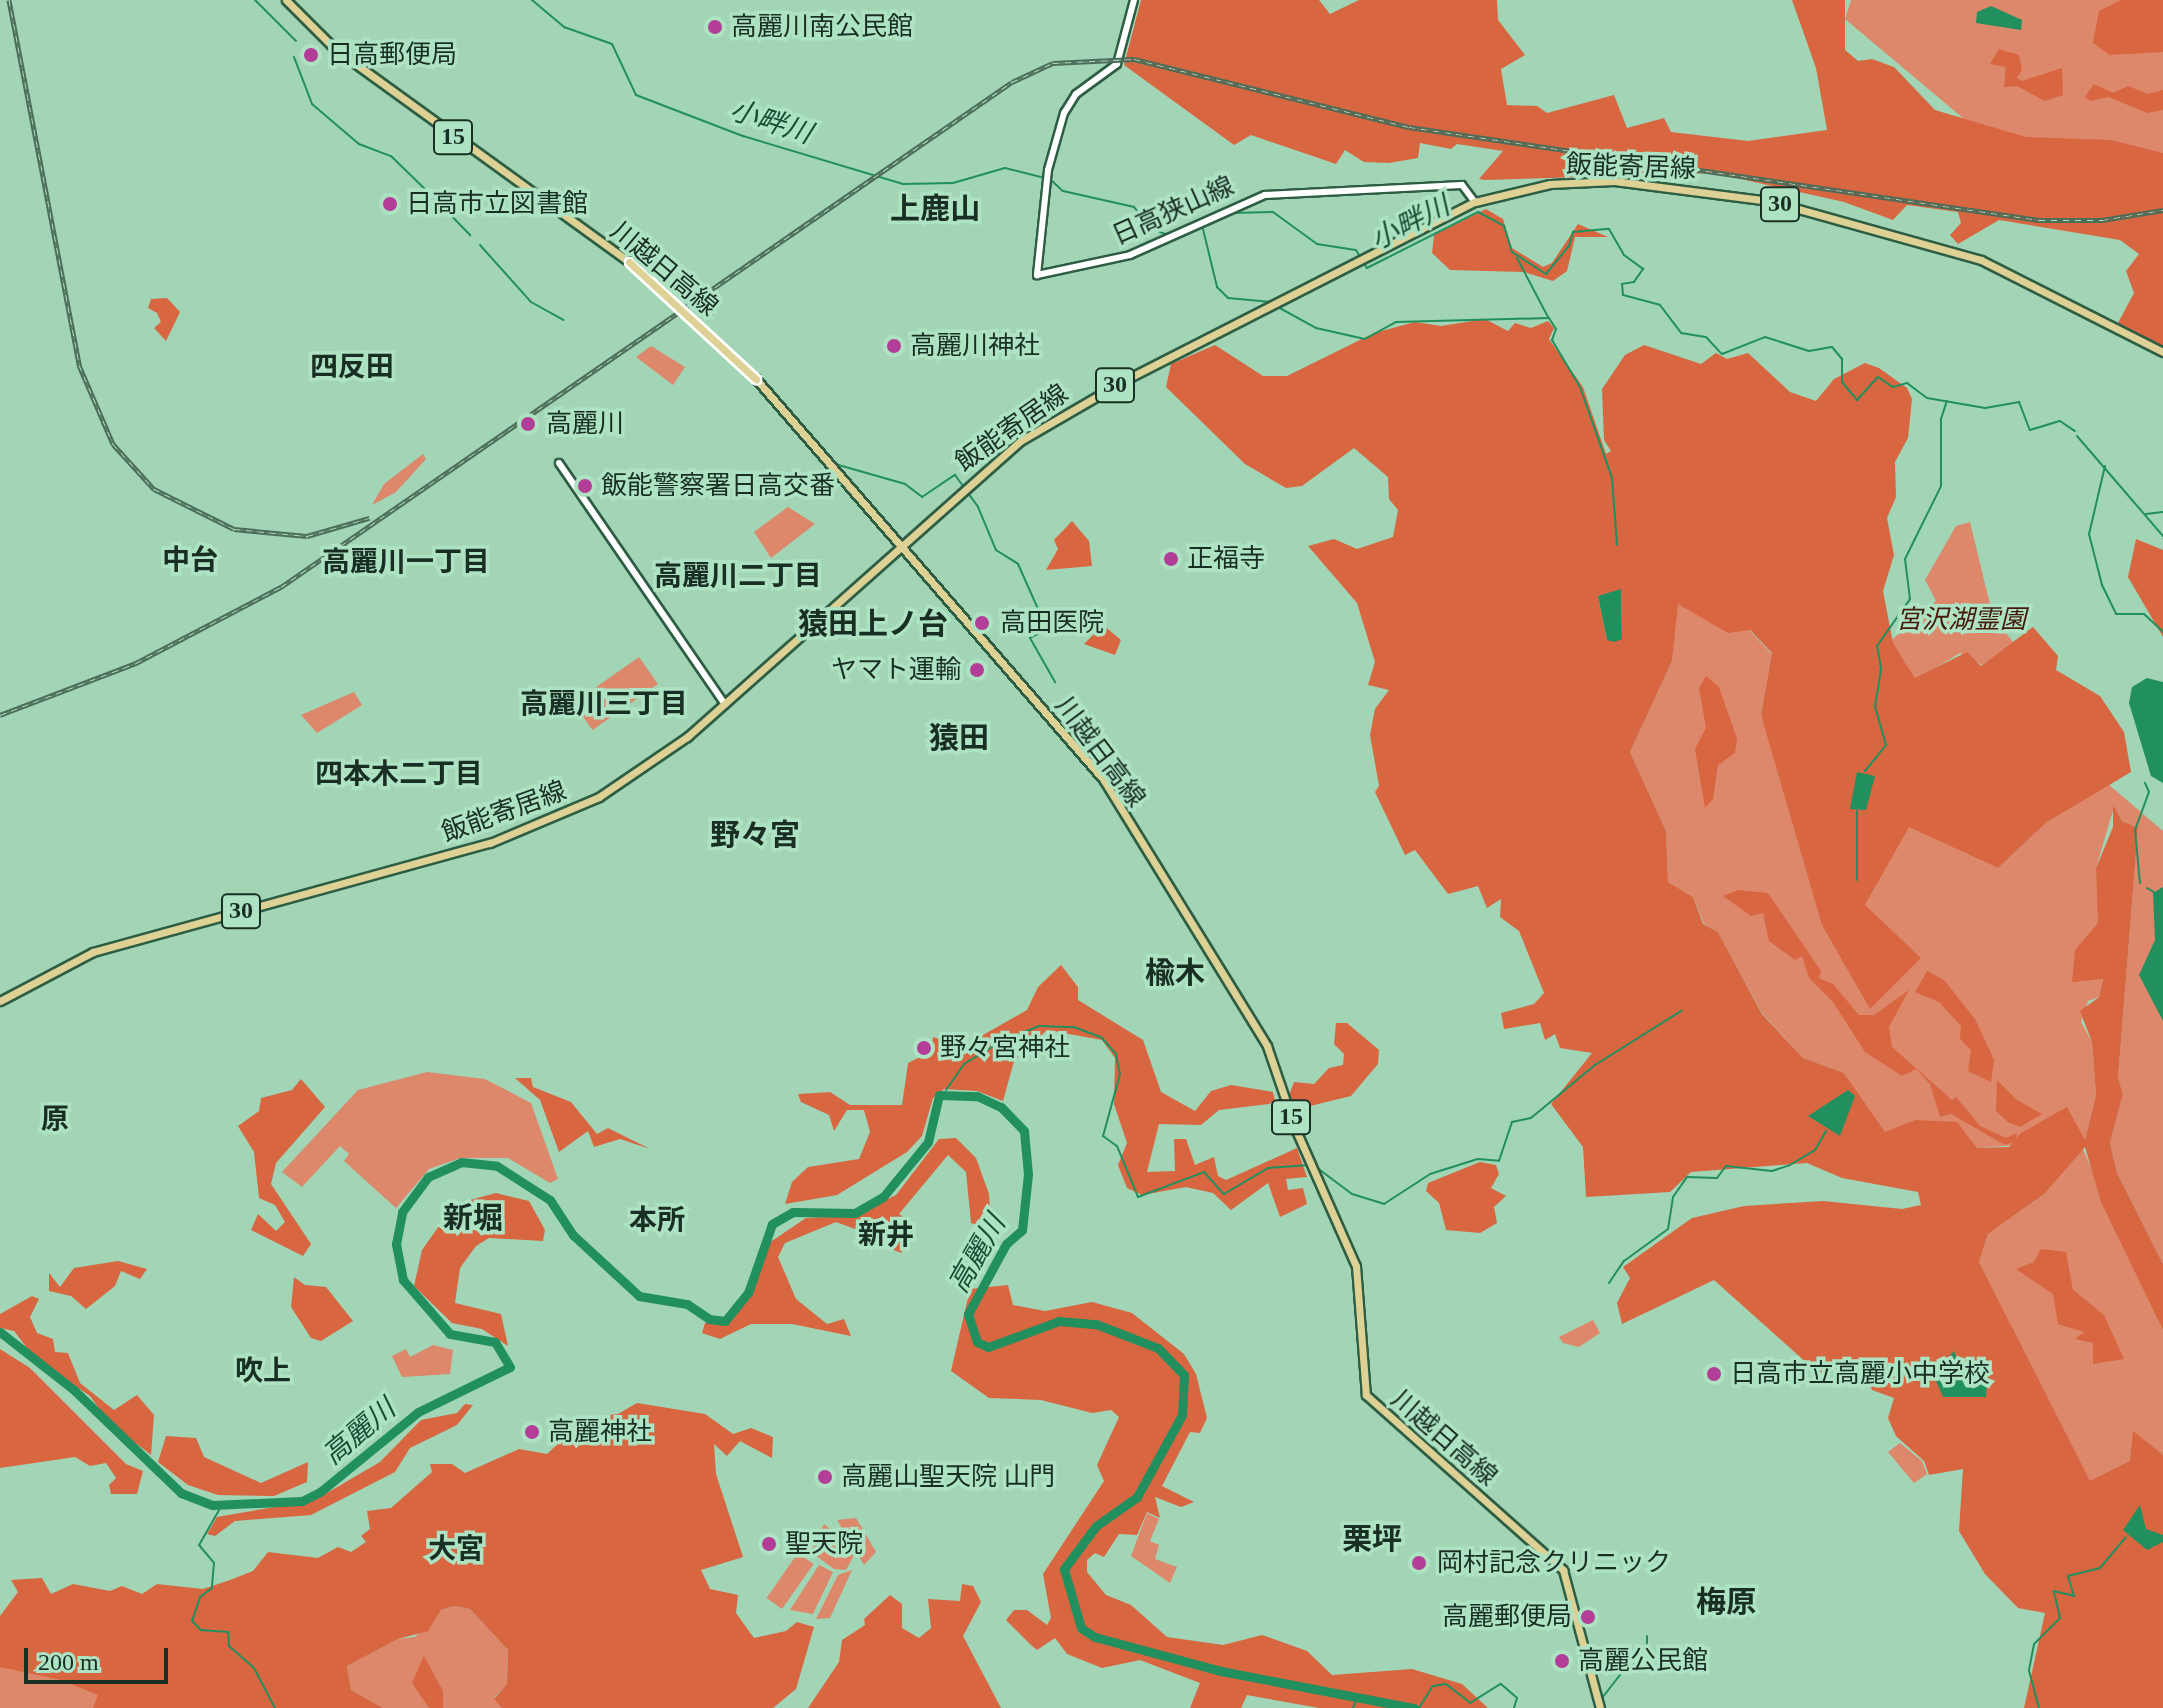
<!DOCTYPE html>
<html>
<head>
<meta charset="utf-8">
<style>
	body { margin:0 }
	#map { position:relative; width:2163px; height:1708px; overflow:hidden; background:#a1d5b6; font-family:"Times New Roman","Noto Sans JP",serif }
	div>[style] { position:absolute }
	.green>* { inset:0; background:#dd876b; transform-origin:0 0 }
	.forest>* { inset:0; background:#d86640 }
	.water>* { inset:0; background:#218f5e }
	.stream>* { height:2px; margin:-1px; padding:0 1px; transform-origin:1px; border-radius:1px; background:#218f5e }
	.river>* { height:9px; margin:-4.5px; padding:0 4.5px; transform-origin:4.5px; border-radius:4.5px; background:#218f5e }
	.roads { filter:drop-shadow(2px 0 #2d5e44) drop-shadow(-2px 0 #2d5e44) drop-shadow(0 2px #2d5e44) drop-shadow(0 -2px #2d5e44) }
	.secondary>* { height:6px; margin:-3px; padding:0 3px; transform-origin:3px; border-radius:3px; background:#fff }
	.primary>* { height:7px; margin:-3.5px; padding:0 3.5px; transform-origin:3.5px; border-radius:3.5px; background:#ddd195 }
	.rail>* { height:5px; margin-top:-2.5px; transform-origin:0; background:repeating-linear-gradient(90deg,#ade2c3 0 6px,#4c6d5a 0 12px); box-sizing:border-box; border-block:2px solid #4c6d5a }
	.bridges { filter:drop-shadow(2px 0 #fff) drop-shadow(-2px 0 #fff) drop-shadow(0 2px #fff) drop-shadow(0 -2px #fff) }
	.primary-bridge>* { height:7px; margin:-3.5px; padding:0 3.5px; transform-origin:3.5px; border-radius:3.5px; background:#ddd195 }
	.dots>* { width:22px; height:22px; translate:-50% -50%; box-sizing:border-box; border:4px solid #ade2c3; border-radius:50% }
	span { translate:-50% -50%; white-space:nowrap; text-align:center; line-height:1.15; -webkit-text-stroke:7px #ade2c3; paint-order:stroke }
	.shield-label span { padding:2px 6px; background:#ade2c3; border:2px solid; border-radius:6px; -webkit-text-stroke-width:0 }
	.shield-label { font-size:24px; color:#1a2f24; font-weight:700 }
	.poi-label { font-size:26px; color:#1a2f24 }
	.left { translate:0 -50%; text-align:left }
	.right { translate:-100% -50%; text-align:right }
	.street-label { font-size:26px; color:#1a2f24 }
	.park-label { font-size:26px; color:#46190a; font-style:italic }
	.water-label { font-size:28px; color:#184f34; font-style:italic }
	.neighbourhood-label { font-size:28px; color:#1a2f24; font-weight:700 }
	.quarter-label { font-size:30px; color:#1a2f24; font-weight:700 }
	.scale { position:absolute; left:24px; top:1648px; width:144px; height:36px; box-sizing:border-box; border:4px solid #1a2f24; border-top:0; padding-left:10px; font-size:24px; line-height:28px; white-space:nowrap; color:#1a2f24; -webkit-text-stroke:6px #ade2c3; paint-order:stroke }
</style>
</head>
<body>
<div id="map">
	<div class="green">
		<div style="clip-path:polygon(1851px 0,2163px 0,2163px 173px,1995px 145px,1845px 19px)"></div>
		<div style="clip-path:polygon(651px 346px,685px 367px,673px 385px,636px 357px)"></div>
		<div style="clip-path:polygon(423px 454px,426px 459px,396px 492px,372px 505px,384px 484px)"></div>
		<div style="clip-path:polygon(788px 507px,815px 524px,771px 558px,754px 532px)"></div>
		<div style="clip-path:polygon(1970px 522px,1993px 617px,2014px 643px,1982px 665px,1960px 653px,1914px 681px,1886px 645px,1936px 601px,1925px 580px,1956px 526px)"></div>
		<div style="clip-path:polygon(1677px 604px,1749px 630px,1772px 654px,1761px 715px,1780px 772px,1865px 905px,1909px 826px,1998px 868px,2047px 822px,2108px 784px,2163px 831px,2163px 1264px,2117px 1173px,2110px 1143px,2123px 1094px,2118px 1078px,2138px 828px,2122px 821px,2114px 807px,2096px 868px,2103px 978px,2099px 997px,2088px 1001px,2081px 1022px,2092px 1042px,2096px 1095px,2085px 1140px,1977px 1148px,1915px 1120px,1885px 1133px,1844px 1073px,1803px 1058px,1762px 1013px,1718px 932px,1704px 924px,1693px 897px,1668px 882px,1666px 831px,1630px 752px,1672px 661px)"></div>
		<div style="left:639px;top:657px;width:33px;height:80px;rotate:55deg"></div>
		<div style="clip-path:polygon(354px 692px,362px 705px,317px 733px,301px 715px)"></div>
		<div style="clip-path:polygon(427px 1072px,485px 1079px,531px 1103px,558px 1179px,550px 1183px,508px 1158px,460px 1158px,429px 1169px,396px 1208px,344px 1161px,349px 1154px,340px 1146px,302px 1187px,282px 1172px,358px 1090px)"></div>
		<div style="clip-path:polygon(2082px 1147px,2163px 1330px,2163px 1455px,2155px 1451px,2090px 1482px,1979px 1262px,1988px 1234px,2044px 1194px)"></div>
		<div style="clip-path:polygon(1593px 1320px,1600px 1333px,1579px 1347px,1563px 1343px,1559px 1337px)"></div>
		<div style="clip-path:polygon(433px 1345px,453px 1350px,450px 1374px,402px 1377px,392px 1356px,406px 1349px,410px 1357px)"></div>
		<div style="clip-path:polygon(1900px 1443px,1922px 1461px,1927px 1474px,1914px 1483px,1888px 1452px)"></div>
		<div style="clip-path:polygon(1147px 1513px,1159px 1519px,1150px 1541px,1159px 1545px,1155px 1559px,1177px 1567px,1170px 1583px,1131px 1556px)"></div>
		<div style="clip-path:polygon(856px 1518px,876px 1552px,864px 1565px,837px 1520px)"></div>
		<div style="clip-path:polygon(824px 1524px,856px 1551px,846px 1570px,834px 1569px,811px 1552px)"></div>
		<div style="left:798px;top:1553px;width:19px;height:55px;rotate:35deg"></div>
		<div style="clip-path:polygon(819px 1565px,833px 1572px,813px 1614px,790px 1610px)"></div>
		<div style="clip-path:polygon(852px 1570px,830px 1618px,816px 1619px,838px 1575px)"></div>
		<div style="clip-path:polygon(454px 1606px,470px 1609px,508px 1650px,507px 1684px,494px 1698px,502px 1708px,383px 1708px,351px 1690px,347px 1666px,398px 1639px,415px 1637px,441px 1610px)"></div>
		<div style="clip-path:polygon(0 1666px,206px 1708px,0 1708px)"></div>
	</div>
	<div class="forest">
		<div style="clip-path:polygon(1141px 0,1319px 0,1330px 14px,1359px 0,1497px 0,1498px 20px,1525px 55px,1501px 69px,1507px 105px,1537px 106px,1547px 113px,1614px 95px,1627px 128px,1664px 118px,1671px 132px,1748px 141px,1827px 130px,1816px 68px,1792px 0,1845px 0,1845px 50px,1858px 61px,1872px 59px,1894px 67px,1935px 110px,2026px 137px,2111px 140px,2163px 153px,2163px 349px,2117px 325px,2134px 293px,2126px 271px,2139px 254px,2120px 240px,1999px 220px,1958px 244px,1950px 235px,1961px 223px,1958px 212px,1907px 205px,1893px 220px,1844px 202px,1714px 173px,1485px 180px,1479px 179px,1503px 151px,1457px 144px,1451px 149px,1420px 143px,1418px 158px,1389px 163px,1364px 162px,1345px 150px,1336px 164px,1251px 135px,1234px 145px,1124px 65px)"></div>
		<div style="clip-path:polygon(2121px 0,2163px 0,2163px 52px,2110px 55px,2093px 43px,2099px 11px)"></div>
		<div style="clip-path:polygon(1999px 49px,2019px 55px,2022px 70px,2017px 78px,2022px 81px,2062px 68px,2063px 95px,2045px 101px,2017px 86px,2004px 87px,2006px 67px,1990px 64px)"></div>
		<div style="clip-path:polygon(2094px 84px,2113px 93px,2128px 86px,2148px 94px,2163px 90px,2163px 110px,2148px 113px,2108px 97px,2091px 101px,2085px 97px)"></div>
		<div style="clip-path:polygon(1486px 209px,1503px 219px,1512px 248px,1543px 267px,1552px 263px,1578px 224px,1608px 237px,1575px 237px,1567px 271px,1553px 281px,1524px 272px,1450px 270px,1432px 253px,1434px 235px)"></div>
		<div style="clip-path:polygon(167px 298px,180px 312px,166px 341px,154px 328px,161px 322px,157px 313px,148px 308px,151px 299px)"></div>
		<div style="clip-path:polygon(evenodd,1485px 319px,1508px 331px,1515px 323px,1531px 328px,1548px 321px,1554px 328px,1549px 339px,1583px 387px,1606px 454px,1611px 451px,1604px 440px,1602px 389px,1625px 355px,1644px 345px,1701px 364px,1716px 353px,1727px 359px,1748px 353px,1790px 392px,1816px 401px,1834px 379px,1865px 363px,1879px 368px,1907px 388px,1912px 399px,1908px 438px,1895px 462px,1896px 497px,1887px 518px,1894px 555px,1883px 591px,1893px 643px,1907px 666px,1915px 678px,1967px 652px,1981px 666px,2033px 627px,2058px 656px,2056px 670px,2100px 696px,2124px 732px,2131px 772px,2047px 822px,1998px 868px,1909px 827px,1865px 905px,1921px 958px,1870px 1009px,1822px 925px,1761px 715px,1772px 653px,1750px 630px,1728px 633px,1678px 604px,1672px 661px,1630px 752px,1666px 831px,1668px 882px,1693px 897px,1703px 924px,1718px 932px,1762px 1014px,1803px 1058px,1844px 1073px,1885px 1132px,1915px 1120px,1957px 1122px,1977px 1148px,2009px 1147px,2021px 1133px,2067px 1107px,2085px 1140px,2096px 1095px,2092px 1042px,2080px 1011px,2099px 997px,2103px 979px,2072px 982px,2075px 950px,2098px 923px,2096px 868px,2113px 827px,2113px 805px,2122px 821px,2138px 828px,2118px 1078px,2123px 1094px,2110px 1143px,2117px 1173px,2163px 1264px,2163px 1330px,2101px 1202px,2085px 1147px,2044px 1194px,1988px 1234px,1979px 1262px,2090px 1481px,2130px 1461px,2133px 1431px,2163px 1455px,2163px 1708px,2024px 1708px,2045px 1613px,2018px 1608px,1985px 1574px,1959px 1531px,1963px 1469px,1929px 1475px,1924px 1461px,1896px 1436px,1888px 1418px,1894px 1398px,1872px 1390px,1863px 1362px,1818px 1373px,1714px 1280px,1622px 1324px,1617px 1303px,1630px 1278px,1623px 1267px,1692px 1218px,1744px 1206px,1823px 1201px,1902px 1209px,1921px 1205px,1918px 1192px,1842px 1178px,1807px 1163px,1691px 1172px,1670px 1192px,1586px 1197px,1583px 1147px,1551px 1104px,1592px 1053px,1560px 1048px,1555px 1034px,1545px 1040px,1540px 1023px,1504px 1029px,1501px 1013px,1534px 1004px,1544px 993px,1519px 931px,1500px 917px,1501px 899px,1487px 908px,1478px 886px,1448px 894px,1415px 850px,1405px 855px,1375px 792px,1379px 786px,1370px 735px,1375px 709px,1389px 690px,1368px 685px,1375px 662px,1357px 603px,1308px 546px,1334px 539px,1357px 549px,1393px 537px,1398px 510px,1389px 499px,1388px 477px,1354px 448px,1302px 486px,1286px 488px,1245px 464px,1166px 387px,1171px 364px,1215px 345px,1263px 376px,1287px 376px,1374px 333px,1415px 322px,1441px 326px,1485px 319px,1621px 590px,1622px 639px,1607px 640px,1598px 596px,1621px 590px)"></div>
		<div style="clip-path:polygon(1072px 521px,1089px 541px,1092px 566px,1046px 570px,1058px 549px,1054px 540px)"></div>
		<div style="clip-path:polygon(2136px 539px,2163px 550px,2163px 637px,2128px 577px)"></div>
		<div style="clip-path:polygon(1103px 625px,1121px 640px,1115px 655px,1084px 644px)"></div>
		<div style="clip-path:polygon(1706px 676px,1719px 687px,1737px 739px,1735px 753px,1718px 765px,1713px 799px,1705px 808px,1695px 749px,1706px 728px,1699px 688px)"></div>
		<div style="clip-path:polygon(1738px 890px,1768px 893px,1821px 971px,1819px 978px,1833px 984px,1859px 1015px,1874px 1015px,1909px 990px,1889px 1027px,1892px 1047px,1952px 1100px,1956px 1097px,1980px 1126px,2006px 1138px,2017px 1133px,2016px 1141px,2005px 1145px,1951px 1114px,1940px 1117px,1930px 1084px,1916px 1069px,1902px 1076px,1865px 1052px,1833px 1002px,1809px 978px,1802px 956px,1795px 960px,1769px 941px,1763px 913px,1751px 916px,1723px 896px)"></div>
		<div style="clip-path:polygon(1061px 965px,1078px 987px,1078px 1000px,1143px 1040px,1161px 1092px,1195px 1111px,1211px 1091px,1231px 1085px,1273px 1092px,1275px 1101px,1269px 1104px,1219px 1110px,1201px 1125px,1159px 1124px,1147px 1172px,1175px 1171px,1174px 1139px,1186px 1139px,1195px 1165px,1214px 1157px,1218px 1176px,1226px 1180px,1297px 1148px,1307px 1177px,1286px 1179px,1288px 1190px,1303px 1188px,1307px 1204px,1280px 1217px,1268px 1183px,1231px 1210px,1213px 1193px,1186px 1187px,1142px 1195px,1127px 1188px,1118px 1165px,1127px 1143px,1114px 1104px,1115px 1058px,1102px 1040px,1047px 1030px,1014px 1061px,1003px 1101px,977px 1091px,944px 1089px,933px 1098px,922px 1136px,907px 1152px,837px 1195px,785px 1204px,792px 1182px,808px 1167px,859px 1159px,870px 1132px,864px 1110px,847px 1110px,834px 1131px,829px 1115px,801px 1102px,798px 1094px,830px 1092px,850px 1105px,902px 1105px,908px 1063px,930px 1052px,933px 1037px,962px 1047px,1027px 1010px,1038px 987px)"></div>
		<div style="clip-path:polygon(1927px 971px,1944px 980px,1975px 1019px,1994px 1060px,1991px 1082px,1968px 1071px,1971px 1050px,1960px 1039px,1961px 1026px,1939px 1002px,1915px 992px)"></div>
		<div style="clip-path:polygon(1336px 1023px,1347px 1023px,1379px 1050px,1378px 1064px,1351px 1096px,1298px 1109px,1288px 1098px,1294px 1082px,1314px 1084px,1329px 1068px,1343px 1065px,1344px 1054px,1334px 1044px)"></div>
		<div style="clip-path:polygon(515px 1078px,531px 1078px,533px 1087px,571px 1102px,597px 1134px,608px 1128px,650px 1149px,620px 1139px,594px 1147px,588px 1131px,559px 1152px,540px 1100px)"></div>
		<div style="clip-path:polygon(301px 1079px,325px 1107px,276px 1163px,271px 1184px,311px 1244px,303px 1256px,251px 1230px,258px 1214px,276px 1231px,285px 1222px,275px 1205px,259px 1198px,254px 1152px,238px 1126px,259px 1111px,261px 1098px,292px 1090px)"></div>
		<div style="clip-path:polygon(1997px 1080px,2017px 1100px,2042px 1114px,2020px 1127px,2008px 1122px,1996px 1111px)"></div>
		<div style="clip-path:polygon(956px 1138px,976px 1158px,989px 1194px,991px 1230px,971px 1223px,966px 1172px,948px 1155px,899px 1214px,913px 1224px,901px 1253px,882px 1245px,888px 1232px,874px 1236px,836px 1222px,785px 1243px,778px 1257px,796px 1299px,827px 1324px,844px 1319px,851px 1336px,792px 1324px,751px 1324px,720px 1339px,702px 1333px,705px 1323px,737px 1314px,766px 1245px,806px 1218px,853px 1216px,896px 1195px,939px 1139px)"></div>
		<div style="clip-path:polygon(1480px 1162px,1496px 1165px,1499px 1174px,1491px 1188px,1506px 1196px,1494px 1207px,1497px 1223px,1480px 1233px,1446px 1230px,1439px 1203px,1426px 1191px,1428px 1183px)"></div>
		<div style="clip-path:polygon(496px 1193px,529px 1201px,545px 1230px,543px 1241px,489px 1238px,476px 1246px,460px 1268px,455px 1303px,501px 1314px,508px 1346px,482px 1329px,452px 1323px,414px 1286px,422px 1250px,446px 1216px,466px 1201px)"></div>
		<div style="clip-path:polygon(2041px 1249px,2066px 1252px,2073px 1290px,2104px 1315px,2124px 1359px,2093px 1364px,2093px 1343px,2075px 1339px,2084px 1332px,2058px 1324px,2053px 1294px,2016px 1269px,2034px 1262px)"></div>
		<div style="clip-path:polygon(118px 1261px,147px 1269px,140px 1279px,121px 1271px,115px 1286px,86px 1309px,71px 1296px,49px 1291px,49px 1273px,60px 1287px,74px 1268px)"></div>
		<div style="clip-path:polygon(294px 1277px,305px 1285px,326px 1287px,353px 1321px,321px 1341px,311px 1338px,291px 1307px)"></div>
		<div style="clip-path:polygon(1008px 1285px,1013px 1305px,1045px 1311px,1092px 1302px,1132px 1313px,1184px 1354px,1196px 1374px,1207px 1418px,1200px 1433px,1190px 1432px,1162px 1486px,1194px 1502px,1181px 1507px,1155px 1497px,1160px 1518px,1147px 1512px,1137px 1535px,1119px 1534px,1104px 1557px,1095px 1553px,1087px 1560px,1087px 1572px,1106px 1595px,1131px 1605px,1167px 1637px,1223px 1645px,1262px 1635px,1307px 1651px,1332px 1675px,1412px 1669px,1462px 1684px,1488px 1708px,1319px 1708px,1247px 1695px,1241px 1708px,1190px 1708px,1200px 1683px,1140px 1660px,1102px 1668px,1067px 1654px,1055px 1638px,1037px 1650px,1031px 1645px,1006px 1620px,1014px 1610px,1027px 1610px,1047px 1625px,1051px 1618px,1043px 1574px,1104px 1481px,1097px 1465px,1119px 1417px,1111px 1410px,1092px 1413px,1041px 1400px,989px 1398px,951px 1371px,970px 1289px)"></div>
		<div style="clip-path:polygon(32px 1296px,39px 1299px,30px 1317px,37px 1333px,53px 1339px,55px 1352px,68px 1353px,80px 1383px,114px 1410px,137px 1395px,154px 1415px,151px 1455px,109px 1422px,90px 1396px,34px 1357px,14px 1331px,0 1328px,0 1314px)"></div>
		<div style="clip-path:polygon(0 1349px,30px 1368px,126px 1464px,143px 1471px,137px 1494px,111px 1494px,109px 1485px,116px 1478px,106px 1463px,90px 1466px,75px 1457px,0 1468px)"></div>
		<div style="clip-path:polygon(637px 1403px,705px 1414px,733px 1434px,751px 1428px,773px 1437px,772px 1458px,740px 1441px,727px 1456px,714px 1444px,716px 1474px,743px 1557px,701px 1570px,710px 1589px,738px 1595px,736px 1613px,754px 1638px,786px 1631px,797px 1622px,814px 1627px,796px 1689px,773px 1708px,502px 1708px,494px 1699px,507px 1684px,508px 1650px,470px 1609px,454px 1606px,441px 1610px,428px 1631px,398px 1639px,347px 1666px,351px 1690px,383px 1708px,93px 1708px,98px 1695px,61px 1680px,0 1667px,0 1616px,18px 1592px,11px 1580px,42px 1578px,51px 1594px,73px 1584px,110px 1591px,122px 1586px,142px 1594px,157px 1584px,203px 1589px,230px 1580px,253px 1571px,268px 1552px,318px 1558px,338px 1547px,351px 1552px,366px 1542px,361px 1536px,370px 1529px,367px 1511px,391px 1508px,432px 1472px,430px 1464px,452px 1464px,465px 1473px,519px 1449px,547px 1454px,585px 1418px,618px 1414px)"></div>
		<div style="clip-path:polygon(465px 1404px,473px 1405px,457px 1425px,410px 1448px,395px 1472px,311px 1515px,235px 1521px,215px 1536px,207px 1534px,217px 1517px,315px 1500px,380px 1462px,421px 1420px,457px 1413px)"></div>
		<div style="clip-path:polygon(166px 1436px,196px 1438px,204px 1457px,261px 1483px,308px 1462px,307px 1482px,274px 1496px,218px 1495px,188px 1485px,158px 1462px)"></div>
		<div style="clip-path:polygon(962px 1584px,973px 1586px,981px 1602px,963px 1636px,1001px 1708px,808px 1708px,839px 1662px,842px 1640px,865px 1625px,864px 1619px,890px 1595px,902px 1604px,902px 1628px,919px 1638px,931px 1628px,928px 1599px,960px 1601px)"></div>
		<div style="clip-path:polygon(424px 1656px,443px 1691px,443px 1708px,429px 1708px,412px 1683px)"></div>
	</div>
	<div class="water">
		<div style="clip-path:polygon(1991px 6px,2022px 20px,2021px 30px,1976px 23px,1977px 12px)"></div>
		<div style="clip-path:polygon(1621px 589px,1622px 639px,1614px 642px,1607px 640px,1598px 596px)"></div>
		<div style="clip-path:polygon(2147px 678px,2163px 682px,2163px 783px,2151px 776px,2129px 703px,2132px 687px)"></div>
		<div style="clip-path:polygon(1857px 772px,1875px 776px,1866px 810px,1850px 809px)"></div>
		<div style="clip-path:polygon(2163px 887px,2163px 1021px,2139px 975px,2155px 940px,2153px 893px)"></div>
		<div style="clip-path:polygon(1848px 1090px,1855px 1096px,1840px 1136px,1808px 1116px)"></div>
		<div style="clip-path:polygon(1954px 1351px,1963px 1375px,1987px 1378px,1986px 1397px,1943px 1397px,1933px 1374px)"></div>
		<div style="clip-path:polygon(2140px 1505px,2146px 1529px,2163px 1535px,2163px 1542px,2147px 1550px,2123px 1530px)"></div>
	</div>
	<div class="stream">
		<div style="left:255px;top:0;width:58px;rotate:45deg"></div>
		<div style="left:532px;top:0;width:42px;rotate:40.2deg"></div>
		<div style="left:564px;top:27px;width:51px;rotate:19.5deg"></div>
		<div style="left:612px;top:44px;width:56px;rotate:64.8deg"></div>
		<div style="left:636px;top:95px;width:115px;rotate:21deg"></div>
		<div style="left:743px;top:136px;width:167px;rotate:16.7deg"></div>
		<div style="left:903px;top:184px;width:50px;rotate:-1.1deg"></div>
		<div style="left:953px;top:183px;width:54px;rotate:-16.1deg"></div>
		<div style="left:1005px;top:168px;width:41px;rotate:14deg"></div>
		<div style="left:294px;top:57px;width:50px;rotate:69deg"></div>
		<div style="left:312px;top:104px;width:62px;rotate:40.4deg"></div>
		<div style="left:359px;top:144px;width:34px;rotate:21deg"></div>
		<div style="left:391px;top:156px;width:53px;rotate:44.2deg"></div>
		<div style="left:1051px;top:180px;width:16px;rotate:43deg"></div>
		<div style="left:1063px;top:191px;width:73px;rotate:12.7deg"></div>
		<div style="left:1134px;top:207px;width:28px;rotate:52deg"></div>
		<div style="left:1151px;top:229px;width:18px;rotate:19deg"></div>
		<div style="left:439px;top:203px;width:45px;rotate:45.9deg"></div>
		<div style="left:1232px;top:213px;width:41px;rotate:-1.4deg"></div>
		<div style="left:1273px;top:212px;width:54px;rotate:36deg"></div>
		<div style="left:1317px;top:244px;width:39px;rotate:9deg"></div>
		<div style="left:1356px;top:250px;width:21px;rotate:59deg"></div>
		<div style="left:1367px;top:268px;width:124px;rotate:-26.8deg"></div>
		<div style="left:1478px;top:212px;width:30px;rotate:28deg"></div>
		<div style="left:1504px;top:226px;width:27px;rotate:73deg"></div>
		<div style="left:1512px;top:252px;width:40px;rotate:32.9deg"></div>
		<div style="left:1546px;top:274px;width:36px;rotate:-51deg"></div>
		<div style="left:1569px;top:246px;width:15px;rotate:-74deg"></div>
		<div style="left:1573px;top:232px;width:36px;rotate:-5deg"></div>
		<div style="left:1609px;top:229px;width:30px;rotate:60deg"></div>
		<div style="left:1624px;top:255px;width:24px;rotate:36deg"></div>
		<div style="left:1643px;top:269px;width:16px;rotate:125deg"></div>
		<div style="left:1634px;top:282px;width:12px;rotate:171deg"></div>
		<div style="left:1622px;top:284px;width:11px;rotate:85deg"></div>
		<div style="left:1623px;top:295px;width:38px;rotate:15deg"></div>
		<div style="left:1660px;top:305px;width:35px;rotate:53deg"></div>
		<div style="left:1681px;top:333px;width:25px;rotate:9deg"></div>
		<div style="left:1706px;top:337px;width:23px;rotate:47deg"></div>
		<div style="left:1722px;top:354px;width:46px;rotate:-21.6deg"></div>
		<div style="left:1765px;top:337px;width:46px;rotate:17.7deg"></div>
		<div style="left:1809px;top:351px;width:23px;rotate:-10deg"></div>
		<div style="left:1832px;top:347px;width:16px;rotate:50deg"></div>
		<div style="left:1842px;top:359px;width:23px;rotate:90deg"></div>
		<div style="left:1842px;top:382px;width:23px;rotate:50deg"></div>
		<div style="left:1857px;top:400px;width:31px;rotate:-48deg"></div>
		<div style="left:1878px;top:377px;width:18px;rotate:34deg"></div>
		<div style="left:1893px;top:387px;width:15px;rotate:-16deg"></div>
		<div style="left:1907px;top:383px;width:25px;rotate:37deg"></div>
		<div style="left:1927px;top:398px;width:59px;rotate:9.8deg"></div>
		<div style="left:1985px;top:408px;width:35px;rotate:-10deg"></div>
		<div style="left:2019px;top:402px;width:30px;rotate:69deg"></div>
		<div style="left:2030px;top:430px;width:31px;rotate:-17deg"></div>
		<div style="left:2060px;top:421px;width:18px;rotate:34deg"></div>
		<div style="left:1203px;top:229px;width:60px;rotate:76.4deg"></div>
		<div style="left:1217px;top:287px;width:16px;rotate:45deg"></div>
		<div style="left:1228px;top:298px;width:43px;rotate:5.3deg"></div>
		<div style="left:1179px;top:237px;width:32px;rotate:-24deg"></div>
		<div style="left:480px;top:245px;width:76px;rotate:48.2deg"></div>
		<div style="left:531px;top:302px;width:37px;rotate:29deg"></div>
		<div style="left:1517px;top:258px;width:67px;rotate:62.3deg"></div>
		<div style="left:1276px;top:306px;width:46px;rotate:28.8deg"></div>
		<div style="left:1316px;top:328px;width:50px;rotate:12.7deg"></div>
		<div style="left:1365px;top:339px;width:35px;rotate:-29deg"></div>
		<div style="left:1396px;top:322px;width:153px;rotate:-1.5deg"></div>
		<div style="left:1549px;top:318px;width:13px;rotate:58deg"></div>
		<div style="left:1556px;top:329px;width:12px;rotate:110deg"></div>
		<div style="left:1552px;top:340px;width:55px;rotate:59.2deg"></div>
		<div style="left:1580px;top:387px;width:96px;rotate:70.6deg"></div>
		<div style="left:1612px;top:478px;width:67px;rotate:85.7deg"></div>
		<div style="left:2077px;top:436px;width:132px;rotate:49.3deg"></div>
		<div style="left:835px;top:464px;width:73px;rotate:15.9deg"></div>
		<div style="left:905px;top:484px;width:21px;rotate:37deg"></div>
		<div style="left:922px;top:497px;width:40px;rotate:-34deg"></div>
		<div style="left:955px;top:475px;width:39px;rotate:54deg"></div>
		<div style="left:978px;top:507px;width:47px;rotate:67.3deg"></div>
		<div style="left:996px;top:550px;width:26px;rotate:32deg"></div>
		<div style="left:1018px;top:564px;width:71px;rotate:66deg"></div>
		<div style="left:1047px;top:629px;width:19px;rotate:152deg"></div>
		<div style="left:1030px;top:638px;width:51px;rotate:60.4deg"></div>
		<div style="left:2105px;top:466px;width:70px;rotate:103.2deg"></div>
		<div style="left:2089px;top:534px;width:53px;rotate:75.7deg"></div>
		<div style="left:2102px;top:585px;width:32px;rotate:64deg"></div>
		<div style="left:2116px;top:614px;width:28px"></div>
		<div style="left:2144px;top:614px;width:26px;rotate:43deg"></div>
		<div style="left:2146px;top:514px;width:17px;rotate:-7deg"></div>
		<div style="left:1865px;top:771px;width:33px;rotate:-51deg"></div>
		<div style="left:1886px;top:745px;width:40px;rotate:-106deg"></div>
		<div style="left:1875px;top:707px;width:39px;rotate:-81deg"></div>
		<div style="left:1881px;top:668px;width:22px;rotate:-100deg"></div>
		<div style="left:1877px;top:646px;width:57px;rotate:-54.9deg"></div>
		<div style="left:1910px;top:599px;width:40px;rotate:-97.1deg"></div>
		<div style="left:1905px;top:559px;width:81px;rotate:-63.7deg"></div>
		<div style="left:1941px;top:486px;width:67px;rotate:-90deg"></div>
		<div style="left:1941px;top:419px;width:19px;rotate:-72deg"></div>
		<div style="left:1857px;top:810px;width:70px;rotate:90deg"></div>
		<div style="left:2140px;top:883px;width:53px;rotate:-95.4deg"></div>
		<div style="left:2135px;top:830px;width:40px;rotate:-69.8deg"></div>
		<div style="left:2149px;top:792px;width:10px;rotate:-114deg"></div>
		<div style="left:2147px;top:888px;width:8px;rotate:30deg"></div>
		<div style="left:946px;top:1090px;width:32px;rotate:-55deg"></div>
		<div style="left:964px;top:1064px;width:44px;rotate:-31.2deg"></div>
		<div style="left:1002px;top:1041px;width:40px;rotate:-22deg"></div>
		<div style="left:1039px;top:1026px;width:35px;rotate:2deg"></div>
		<div style="left:1074px;top:1027px;width:30px;rotate:21deg"></div>
		<div style="left:1102px;top:1038px;width:21px;rotate:49deg"></div>
		<div style="left:1116px;top:1054px;width:20px;rotate:79deg"></div>
		<div style="left:1120px;top:1074px;width:64px;rotate:105.3deg"></div>
		<div style="left:1103px;top:1136px;width:17px;rotate:36deg"></div>
		<div style="left:1117px;top:1146px;width:55px;rotate:67.6deg"></div>
		<div style="left:1138px;top:1197px;width:71px;rotate:-20.7deg"></div>
		<div style="left:1204px;top:1172px;width:30px;rotate:48deg"></div>
		<div style="left:1224px;top:1194px;width:51px;rotate:-30.6deg"></div>
		<div style="left:1268px;top:1168px;width:42px;rotate:-4.1deg"></div>
		<div style="left:1316px;top:1167px;width:45px;rotate:36.9deg"></div>
		<div style="left:1352px;top:1194px;width:34px;rotate:17deg"></div>
		<div style="left:1384px;top:1204px;width:55px;rotate:-33.1deg"></div>
		<div style="left:1430px;top:1174px;width:50px;rotate:-17.4deg"></div>
		<div style="left:1478px;top:1159px;width:21px;rotate:5deg"></div>
		<div style="left:1499px;top:1161px;width:41px;rotate:-71.6deg"></div>
		<div style="left:1512px;top:1122px;width:19px;rotate:-12deg"></div>
		<div style="left:1531px;top:1118px;width:83px;rotate:-39.6deg"></div>
		<div style="left:1595px;top:1065px;width:102px;rotate:-32.1deg"></div>
		<div style="left:1609px;top:1283px;width:27px;rotate:-56deg"></div>
		<div style="left:1624px;top:1261px;width:54px;rotate:-36deg"></div>
		<div style="left:1668px;top:1229px;width:32px;rotate:-81deg"></div>
		<div style="left:1673px;top:1197px;width:24px;rotate:-55deg"></div>
		<div style="left:1687px;top:1177px;width:30px;rotate:2deg"></div>
		<div style="left:1717px;top:1178px;width:15px;rotate:-53deg"></div>
		<div style="left:1726px;top:1166px;width:46px;rotate:6.2deg"></div>
		<div style="left:1772px;top:1171px;width:19px;rotate:-18deg"></div>
		<div style="left:1790px;top:1165px;width:29px;rotate:-31deg"></div>
		<div style="left:1815px;top:1150px;width:22px;rotate:-60deg"></div>
		<div style="left:222px;top:1505px;width:46px;rotate:119.9deg"></div>
		<div style="left:199px;top:1545px;width:23px;rotate:50deg"></div>
		<div style="left:214px;top:1563px;width:25px;rotate:95deg"></div>
		<div style="left:212px;top:1588px;width:15px;rotate:143deg"></div>
		<div style="left:200px;top:1597px;width:25px;rotate:108deg"></div>
		<div style="left:192px;top:1621px;width:13px;rotate:45deg"></div>
		<div style="left:201px;top:1630px;width:27px;rotate:4deg"></div>
		<div style="left:228px;top:1632px;width:14px;rotate:86deg"></div>
		<div style="left:229px;top:1646px;width:33px;rotate:41deg"></div>
		<div style="left:254px;top:1668px;width:45px;rotate:62.3deg"></div>
		<div style="left:1602px;top:1698px;width:36px;rotate:-52deg"></div>
		<div style="left:1624px;top:1670px;width:27px;rotate:-31deg"></div>
		<div style="left:1647px;top:1656px;width:20px;rotate:-90deg"></div>
		<div style="left:1353px;top:1708px;width:8px;rotate:-67deg"></div>
		<div style="left:1419px;top:1708px;width:26px;rotate:-58deg"></div>
		<div style="left:1433px;top:1686px;width:13px;rotate:-9deg"></div>
		<div style="left:1446px;top:1684px;width:31px;rotate:38deg"></div>
		<div style="left:1470px;top:1703px;width:36px;rotate:-32deg"></div>
		<div style="left:1501px;top:1684px;width:21px;rotate:41deg"></div>
		<div style="left:1517px;top:1698px;width:10px;rotate:107deg"></div>
		<div style="left:2039px;top:1708px;width:39px;rotate:-105deg"></div>
		<div style="left:2029px;top:1670px;width:26px;rotate:-79deg"></div>
		<div style="left:2034px;top:1644px;width:37px;rotate:-45deg"></div>
		<div style="left:2060px;top:1618px;width:28px;rotate:-103deg"></div>
		<div style="left:2054px;top:1591px;width:21px;rotate:14deg"></div>
		<div style="left:2074px;top:1596px;width:21px;rotate:-107deg"></div>
		<div style="left:2068px;top:1576px;width:33px;rotate:-14deg"></div>
		<div style="left:2100px;top:1568px;width:40px;rotate:-50deg"></div>
	</div>
	<div class="river">
		<div style="left:0;top:1332px;width:94px;rotate:38.1deg"></div>
		<div style="left:74px;top:1390px;width:149px;rotate:43.9deg"></div>
		<div style="left:181px;top:1493px;width:34px;rotate:21deg"></div>
		<div style="left:213px;top:1505px;width:89px;rotate:-2.6deg"></div>
		<div style="left:302px;top:1501px;width:20px;rotate:-27deg"></div>
		<div style="left:320px;top:1492px;width:127px;rotate:-39.2deg"></div>
		<div style="left:418px;top:1412px;width:102px;rotate:-26.1deg"></div>
		<div style="left:510px;top:1367px;width:29px;rotate:-121deg"></div>
		<div style="left:495px;top:1342px;width:46px;rotate:-169.9deg"></div>
		<div style="left:450px;top:1334px;width:72px;rotate:-131deg"></div>
		<div style="left:403px;top:1280px;width:37px;rotate:-101deg"></div>
		<div style="left:396px;top:1244px;width:33px;rotate:-79deg"></div>
		<div style="left:402px;top:1212px;width:44px;rotate:-53.4deg"></div>
		<div style="left:428px;top:1177px;width:36px;rotate:-24deg"></div>
		<div style="left:461px;top:1162px;width:36px;rotate:6deg"></div>
		<div style="left:497px;top:1166px;width:63px;rotate:32.7deg"></div>
		<div style="left:550px;top:1200px;width:42px;rotate:56.7deg"></div>
		<div style="left:573px;top:1235px;width:90px;rotate:42.7deg"></div>
		<div style="left:639px;top:1296px;width:49px;rotate:9.5deg"></div>
		<div style="left:687px;top:1304px;width:27px;rotate:34deg"></div>
		<div style="left:709px;top:1319px;width:16px;rotate:7deg"></div>
		<div style="left:725px;top:1321px;width:36px;rotate:-51deg"></div>
		<div style="left:748px;top:1293px;width:73px;rotate:-70.8deg"></div>
		<div style="left:772px;top:1224px;width:24px;rotate:-30deg"></div>
		<div style="left:793px;top:1212px;width:62px;rotate:0.9deg"></div>
		<div style="left:855px;top:1213px;width:32px;rotate:-30deg"></div>
		<div style="left:883px;top:1197px;width:71px;rotate:-50.7deg"></div>
		<div style="left:928px;top:1142px;width:48px;rotate:-76.8deg"></div>
		<div style="left:939px;top:1095px;width:38px;rotate:2deg"></div>
		<div style="left:977px;top:1096px;width:26px;rotate:25deg"></div>
		<div style="left:1001px;top:1107px;width:33px;rotate:46deg"></div>
		<div style="left:1024px;top:1131px;width:43px;rotate:84.7deg"></div>
		<div style="left:1028px;top:1174px;width:56px;rotate:96.1deg"></div>
		<div style="left:1022px;top:1230px;width:21px;rotate:139deg"></div>
		<div style="left:1006px;top:1244px;width:80px;rotate:118.5deg"></div>
		<div style="left:968px;top:1314px;width:29px;rotate:72deg"></div>
		<div style="left:977px;top:1342px;width:12px;rotate:24deg"></div>
		<div style="left:988px;top:1347px;width:76px;rotate:-20.1deg"></div>
		<div style="left:1059px;top:1321px;width:37px;rotate:5deg"></div>
		<div style="left:1096px;top:1324px;width:66px;rotate:21.2deg"></div>
		<div style="left:1158px;top:1348px;width:37px;rotate:46deg"></div>
		<div style="left:1184px;top:1375px;width:40px;rotate:92.9deg"></div>
		<div style="left:1182px;top:1415px;width:94px;rotate:118.8deg"></div>
		<div style="left:1137px;top:1497px;width:50px;rotate:144.7deg"></div>
		<div style="left:1096px;top:1526px;width:54px;rotate:126.7deg"></div>
		<div style="left:1064px;top:1569px;width:61px;rotate:73.9deg"></div>
		<div style="left:1081px;top:1628px;width:17px;rotate:33deg"></div>
		<div style="left:1095px;top:1637px;width:131px;rotate:15.1deg"></div>
		<div style="left:1221px;top:1671px;width:197px;rotate:10.9deg"></div>
	</div>
	<div class="roads">
		<div class="secondary">
			<div style="left:1134px;top:0;width:66px;rotate:104.9deg"></div>
			<div style="left:1117px;top:64px;width:51px;rotate:143.8deg"></div>
			<div style="left:1076px;top:94px;width:22px;rotate:122deg"></div>
			<div style="left:1064px;top:113px;width:59px;rotate:105.7deg"></div>
			<div style="left:1048px;top:170px;width:106px;rotate:96deg"></div>
			<div style="left:1037px;top:275px;width:95px;rotate:-12.1deg"></div>
			<div style="left:1130px;top:255px;width:148px;rotate:-24deg"></div>
			<div style="left:1265px;top:195px;width:197px;rotate:-2.9deg"></div>
			<div style="left:1462px;top:185px;width:21px;rotate:53deg"></div>
			<div style="left:559px;top:463px;width:291px;rotate:55.5deg"></div>
		</div>
		<div class="primary">
			<div style="left:286px;top:0;width:69px;rotate:45deg"></div>
			<div style="left:335px;top:49px;width:363px;rotate:35.9deg"></div>
			<div style="left:756px;top:379px;width:530px;rotate:49.06deg"></div>
			<div style="left:1103px;top:779px;width:313px;rotate:58.4deg"></div>
			<div style="left:1267px;top:1046px;width:87px;rotate:71.1deg"></div>
			<div style="left:1295px;top:1128px;width:151px;rotate:66.2deg"></div>
			<div style="left:1356px;top:1266px;width:129px;rotate:85.6deg"></div>
			<div style="left:1366px;top:1395px;width:264px;rotate:41.6deg"></div>
			<div style="left:1563px;top:1570px;width:143px;rotate:75deg"></div>
			<div style="left:0;top:1001px;width:105px;rotate:-27.8deg"></div>
			<div style="left:93px;top:952px;width:412px;rotate:-15.4deg"></div>
			<div style="left:490px;top:843px;width:118px;rotate:-22.9deg"></div>
			<div style="left:599px;top:797px;width:107px;rotate:-34.3deg"></div>
			<div style="left:687px;top:737px;width:448px;rotate:-41.6deg"></div>
			<div style="left:1022px;top:440px;width:119px;rotate:-30.2deg"></div>
			<div style="left:1125px;top:380px;width:393px;rotate:-27deg"></div>
			<div style="left:1475px;top:202px;width:77px;rotate:-13.5deg"></div>
			<div style="left:1550px;top:184px;width:64px;rotate:-2.7deg"></div>
			<div style="left:1614px;top:181px;width:157px;rotate:7.3deg"></div>
			<div style="left:1770px;top:201px;width:219px;rotate:15.6deg"></div>
			<div style="left:1981px;top:260px;width:204px;rotate:26.8deg"></div>
		</div>
	</div>
	<div class="rail">
		<div style="left:9px;top:0;width:372px;rotate:79.1deg"></div>
		<div style="left:79px;top:365px;width:86px;rotate:66.7deg"></div>
		<div style="left:113px;top:444px;width:61px;rotate:47.7deg"></div>
		<div style="left:154px;top:489px;width:89px;rotate:26.6deg"></div>
		<div style="left:234px;top:529px;width:73px;rotate:5.5deg"></div>
		<div style="left:307px;top:536px;width:65px;rotate:-16.2deg"></div>
		<div style="left:0;top:715px;width:146px;rotate:-20.9deg"></div>
		<div style="left:136px;top:663px;width:164px;rotate:-27.7deg"></div>
		<div style="left:281px;top:587px;width:888px;rotate:-34.64deg"></div>
		<div style="left:1012px;top:82px;width:45px;rotate:-24.9deg"></div>
		<div style="left:1053px;top:63px;width:81px;rotate:-2.8deg"></div>
		<div style="left:1134px;top:59px;width:283px;rotate:13.9deg"></div>
		<div style="left:1409px;top:127px;width:637px;rotate:8.4deg"></div>
		<div style="left:2039px;top:220px;width:63px"></div>
		<div style="left:2102px;top:220px;width:62px;rotate:-9.3deg"></div>
	</div>
	<div class="bridges">
		<div class="primary-bridge">
			<div style="left:629px;top:262px;width:173px;rotate:42.7deg"></div>
		</div>
	</div>
	<div class="dots">
		<div style="left:715px;top:27px;background:#b33e97"></div>
		<div style="left:311px;top:55px;background:#b33e97"></div>
		<div style="left:390px;top:204px;background:#b33e97"></div>
		<div style="left:894px;top:346px;background:#b33e97"></div>
		<div style="left:528px;top:424px;background:#b33e97"></div>
		<div style="left:585px;top:486px;background:#b33e97"></div>
		<div style="left:1171px;top:559px;background:#b33e97"></div>
		<div style="left:982px;top:623px;background:#b33e97"></div>
		<div style="left:977px;top:670px;background:#b33e97"></div>
		<div style="left:924px;top:1048px;background:#b33e97"></div>
		<div style="left:1714px;top:1374px;background:#b33e97"></div>
		<div style="left:532px;top:1432px;background:#b33e97"></div>
		<div style="left:825px;top:1477px;background:#b33e97"></div>
		<div style="left:769px;top:1544px;background:#b33e97"></div>
		<div style="left:1419px;top:1563px;background:#b33e97"></div>
		<div style="left:1588px;top:1617px;background:#b33e97"></div>
		<div style="left:1562px;top:1661px;background:#b33e97"></div>
	</div>
	<div class="shield-label">
		<span style="left:453px;top:137px">15</span>
		<span style="left:1780px;top:204px">30</span>
		<span style="left:1115px;top:385px">30</span>
		<span style="left:241px;top:911px">30</span>
		<span style="left:1291px;top:1117px">15</span>
	</div>
	<div class="poi-label">
		<span class="left" style="left:731px;top:27px">高麗川南公民館</span>
		<span class="left" style="left:327px;top:55px">日高郵便局</span>
		<span class="left" style="left:406px;top:204px">日高市立図書館</span>
		<span class="left" style="left:910px;top:346px">高麗川神社</span>
		<span class="left" style="left:546px;top:424px">高麗川</span>
		<span class="left" style="left:601px;top:486px">飯能警察署日高交番</span>
		<span class="left" style="left:1187px;top:559px">正福寺</span>
		<span class="left" style="left:1000px;top:623px">高田医院</span>
		<span class="right" style="left:961px;top:670px">ヤマト運輸</span>
		<span class="left" style="left:940px;top:1048px">野々宮神社</span>
		<span class="left" style="left:1730px;top:1374px">日高市立高麗小中学校</span>
		<span class="left" style="left:548px;top:1432px">高麗神社</span>
		<span class="left" style="left:841px;top:1477px">高麗山聖天院 山門</span>
		<span class="left" style="left:785px;top:1544px">聖天院</span>
		<span class="left" style="left:1437px;top:1563px">岡村記念クリニック</span>
		<span class="right" style="left:1572px;top:1617px">高麗郵便局</span>
		<span class="left" style="left:1578px;top:1661px">高麗公民館</span>
	</div>
	<div class="street-label">
		<span style="left:1631px;top:167px;rotate:2deg">飯能寄居線</span>
		<span style="left:1173px;top:211px;rotate:-24deg">日高狭山線</span>
		<span style="left:664px;top:269px;rotate:40deg">川越日高線</span>
		<span style="left:1012px;top:428px;rotate:-35deg">飯能寄居線</span>
		<span style="left:1100px;top:752px;rotate:53deg">川越日高線</span>
		<span style="left:504px;top:812px;rotate:-20deg">飯能寄居線</span>
		<span style="left:1444px;top:1438px;rotate:41deg">川越日高線</span>
	</div>
	<div class="park-label">
		<span style="left:1961px;top:620px">宮沢湖霊園</span>
	</div>
	<div class="water-label">
		<span style="left:771px;top:122px;rotate:18deg">小畔川</span>
		<span style="left:1410px;top:223px;rotate:-27deg">小畔川</span>
		<span style="left:977px;top:1254px;rotate:-60deg">高麗川</span>
		<span style="left:359px;top:1432px;rotate:-40deg">高麗川</span>
	</div>
	<div class="neighbourhood-label">
		<span style="left:352px;top:367px">四反田</span>
		<span style="left:190px;top:560px">中台</span>
		<span style="left:406px;top:562px">高麗川一丁目</span>
		<span style="left:738px;top:576px">高麗川二丁目</span>
		<span style="left:604px;top:704px">高麗川三丁目</span>
		<span style="left:399px;top:774px">四本木二丁目</span>
		<span style="left:55px;top:1119px">原</span>
		<span style="left:657px;top:1220px">本所</span>
		<span style="left:886px;top:1235px">新井</span>
		<span style="left:263px;top:1371px">吹上</span>
		<span style="left:456px;top:1549px">大宮</span>
	</div>
	<div class="quarter-label">
		<span style="left:935px;top:209px">上鹿山</span>
		<span style="left:873px;top:624px">猿田上ノ台</span>
		<span style="left:959px;top:738px">猿田</span>
		<span style="left:755px;top:835px">野々宮</span>
		<span style="left:1175px;top:973px">楡木</span>
		<span style="left:473px;top:1218px">新堀</span>
		<span style="left:1372px;top:1539px">栗坪</span>
		<span style="left:1726px;top:1602px">梅原</span>
	</div>
	<div class="scale">200 m</div>
</div>
</body>
</html>
